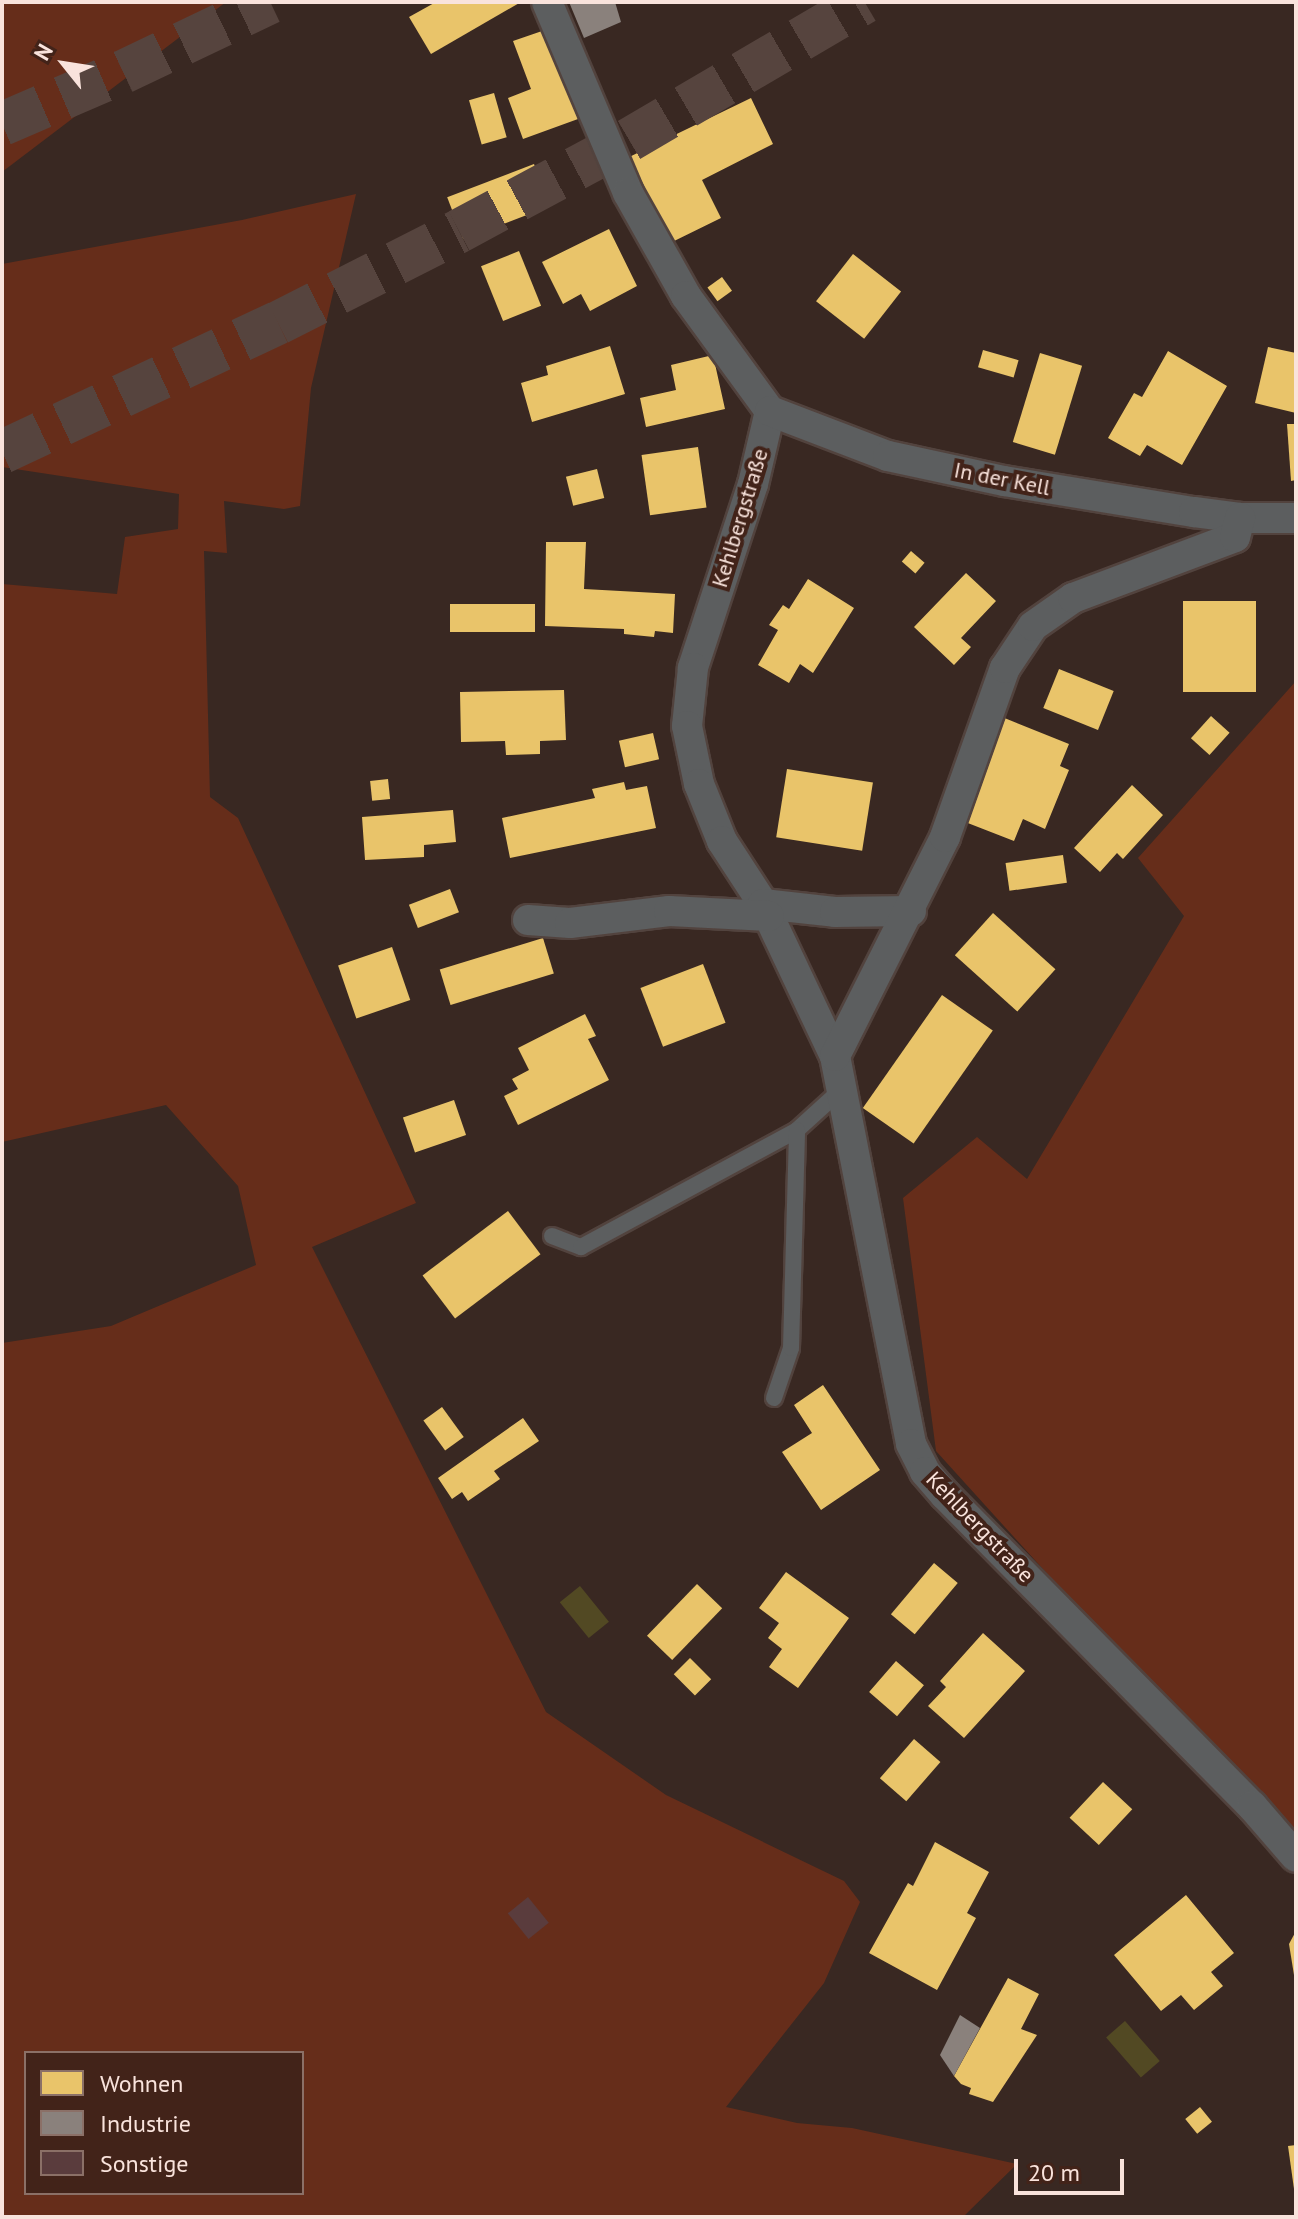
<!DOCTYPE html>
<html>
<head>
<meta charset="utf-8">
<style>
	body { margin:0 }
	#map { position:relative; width:1298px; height:2219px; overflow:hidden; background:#392822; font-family:"PT Sans",sans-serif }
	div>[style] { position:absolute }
	.green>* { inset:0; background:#662d1a }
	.water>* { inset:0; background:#524923; transform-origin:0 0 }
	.homes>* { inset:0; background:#e9c46a; transform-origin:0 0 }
	.industry>* { inset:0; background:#8a817c }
	.building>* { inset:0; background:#5a3c3d; transform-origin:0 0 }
	.motorway-tunnel>* { height:44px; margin-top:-22px; transform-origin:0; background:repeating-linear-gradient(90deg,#56443e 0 44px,transparent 0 66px) }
	.roads { filter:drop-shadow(2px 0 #52433e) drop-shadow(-2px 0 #52433e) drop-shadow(0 2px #52433e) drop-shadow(0 -2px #52433e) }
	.service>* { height:16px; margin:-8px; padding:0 8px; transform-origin:8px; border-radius:8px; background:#5c5e5f }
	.minor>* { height:30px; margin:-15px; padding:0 15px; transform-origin:15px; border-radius:15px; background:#5c5e5f }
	span { translate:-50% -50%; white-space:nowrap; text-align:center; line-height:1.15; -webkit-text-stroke:8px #422319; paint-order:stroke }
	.street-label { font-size:22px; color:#f9e3dc }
	.frame { position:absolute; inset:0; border:4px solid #f9e3dc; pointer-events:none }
	.legend { position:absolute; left:24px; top:2051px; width:280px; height:144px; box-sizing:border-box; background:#422319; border:2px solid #8b7067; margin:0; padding:10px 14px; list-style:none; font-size:24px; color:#f9e3dc }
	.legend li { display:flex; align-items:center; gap:16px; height:40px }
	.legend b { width:40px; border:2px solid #8b7067 }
	.north { position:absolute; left:24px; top:24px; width:80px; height:80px; -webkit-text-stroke:6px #422319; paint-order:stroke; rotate:300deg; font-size:22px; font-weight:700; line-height:32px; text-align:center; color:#f9e3dc }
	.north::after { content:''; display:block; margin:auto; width:28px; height:36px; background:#f9e3dc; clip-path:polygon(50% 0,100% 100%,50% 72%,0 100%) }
	.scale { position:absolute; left:1014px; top:2159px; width:110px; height:36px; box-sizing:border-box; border:4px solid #f9e3dc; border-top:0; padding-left:10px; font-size:24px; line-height:28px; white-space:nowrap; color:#f9e3dc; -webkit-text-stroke:6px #422319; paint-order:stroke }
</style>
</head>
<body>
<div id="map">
	<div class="green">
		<div style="clip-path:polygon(2px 2px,226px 2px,2px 172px)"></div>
		<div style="clip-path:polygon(evenodd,356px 194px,311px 388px,300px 506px,284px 509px,224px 501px,227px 553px,204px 551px,210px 797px,238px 818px,416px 1203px,312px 1247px,546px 1712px,666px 1795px,844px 1881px,860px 1902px,824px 1983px,726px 2107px,797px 2123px,852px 2128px,1017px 2164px,963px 2217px,2px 2217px,2px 1343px,111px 1326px,256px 1265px,238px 1186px,166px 1105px,2px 1142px,2px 584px,117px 594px,125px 537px,178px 529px,179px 494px,2px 467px,2px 264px,242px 220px,356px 194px,26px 2053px,302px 2053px,302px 2193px,26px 2193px,26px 2053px)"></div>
		<div style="clip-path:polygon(1296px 681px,1296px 1833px,1080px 1610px,936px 1451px,903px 1198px,977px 1137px,1027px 1179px,1184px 916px,1138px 858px)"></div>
	</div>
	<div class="water">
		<div style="left:580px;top:1586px;width:46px;height:26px;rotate:51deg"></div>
		<div style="left:1125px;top:2021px;width:53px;height:25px;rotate:49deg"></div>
	</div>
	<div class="homes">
		<div style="clip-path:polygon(436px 2px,521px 2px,431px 54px,409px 17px)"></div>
		<div style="clip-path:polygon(545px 30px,578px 119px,523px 139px,508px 98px,531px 89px,513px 41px)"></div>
		<div style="left:494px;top:93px;width:46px;height:26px;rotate:74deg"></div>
		<div style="clip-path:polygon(751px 98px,773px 144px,702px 180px,721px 218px,666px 245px,623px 160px)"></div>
		<div style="left:534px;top:164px;width:45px;height:93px;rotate:69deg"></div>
		<div style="clip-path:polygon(609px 229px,637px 286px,590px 311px,581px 294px,563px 304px,542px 262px)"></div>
		<div style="left:519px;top:251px;width:59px;height:41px;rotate:68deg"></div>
		<div style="left:853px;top:254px;width:61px;height:60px;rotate:38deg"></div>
		<div style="left:722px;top:277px;width:17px;height:18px;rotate:54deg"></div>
		<div style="clip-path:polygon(610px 346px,625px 394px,532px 422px,521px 383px,548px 375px,546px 366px)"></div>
		<div style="clip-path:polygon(1268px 347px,1296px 353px,1296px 413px,1255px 403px)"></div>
		<div style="left:983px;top:350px;width:37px;height:18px;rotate:16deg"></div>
		<div style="clip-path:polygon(1168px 351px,1227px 386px,1182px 465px,1147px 445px,1140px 456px,1108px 438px,1134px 393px,1142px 397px)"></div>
		<div style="left:1040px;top:353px;width:44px;height:93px;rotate:17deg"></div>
		<div style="clip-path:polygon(713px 355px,725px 409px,646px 427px,640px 398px,676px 390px,671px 365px)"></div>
		<div style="clip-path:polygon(1287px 424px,1296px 424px,1296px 480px,1291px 481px)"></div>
		<div style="left:698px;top:447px;width:61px;height:57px;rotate:82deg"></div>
		<div style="left:597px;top:469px;width:30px;height:32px;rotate:76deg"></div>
		<div style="clip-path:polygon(546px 542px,586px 542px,584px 589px,675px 594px,673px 633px,655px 631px,654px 637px,624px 634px,624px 629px,545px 626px)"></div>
		<div style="left:911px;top:551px;width:18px;height:14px;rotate:41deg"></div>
		<div style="clip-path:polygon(966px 573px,996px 601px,961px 638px,971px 647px,954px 665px,914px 627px)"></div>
		<div style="clip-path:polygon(808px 579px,854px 608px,813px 673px,800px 664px,789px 683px,758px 665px,778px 630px,769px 625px,783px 605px,789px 609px)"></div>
		<div style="left:1183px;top:601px;width:73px;height:91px"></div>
		<div style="left:535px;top:604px;width:28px;height:85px;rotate:90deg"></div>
		<div style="left:1059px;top:669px;width:59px;height:42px;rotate:22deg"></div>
		<div style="clip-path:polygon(564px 690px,566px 740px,540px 741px,540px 754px,506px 755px,505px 741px,461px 742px,460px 692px)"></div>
		<div style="left:1211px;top:716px;width:25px;height:30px;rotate:42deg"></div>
		<div style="clip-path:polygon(1002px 717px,1069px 744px,1060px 766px,1069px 770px,1045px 829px,1023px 819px,1014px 841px,960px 820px)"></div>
		<div style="left:653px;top:733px;width:27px;height:35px;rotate:77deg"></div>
		<div style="left:787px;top:769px;width:87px;height:69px;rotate:9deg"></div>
		<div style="left:388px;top:779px;width:20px;height:18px;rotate:84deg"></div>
		<div style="clip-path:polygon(624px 782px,626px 790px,647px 786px,656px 828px,510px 858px,502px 818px,595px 798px,592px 789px)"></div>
		<div style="clip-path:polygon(1132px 785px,1163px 815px,1123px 859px,1117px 853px,1100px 872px,1074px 848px)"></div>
		<div style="clip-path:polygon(453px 810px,456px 842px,424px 845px,424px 857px,365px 860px,362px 817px)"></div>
		<div style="left:1063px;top:855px;width:28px;height:58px;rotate:82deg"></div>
		<div style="left:450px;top:889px;width:25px;height:44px;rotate:69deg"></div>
		<div style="left:993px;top:913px;width:84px;height:57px;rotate:42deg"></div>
		<div style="left:543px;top:938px;width:37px;height:108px;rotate:73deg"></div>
		<div style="left:392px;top:947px;width:56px;height:57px;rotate:71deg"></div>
		<div style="left:703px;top:964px;width:63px;height:67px;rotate:69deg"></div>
		<div style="left:942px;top:995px;width:62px;height:138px;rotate:35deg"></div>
		<div style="clip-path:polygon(585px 1014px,596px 1036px,588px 1039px,609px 1080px,518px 1125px,504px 1096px,518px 1089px,512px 1079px,529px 1070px,518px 1048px)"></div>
		<div style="left:454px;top:1100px;width:37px;height:54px;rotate:71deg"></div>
		<div style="left:508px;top:1211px;width:54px;height:107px;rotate:53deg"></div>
		<div style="clip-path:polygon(823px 1385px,880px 1470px,821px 1510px,782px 1452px,812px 1433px,794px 1405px)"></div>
		<div style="left:442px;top:1407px;width:37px;height:23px;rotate:54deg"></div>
		<div style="clip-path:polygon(523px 1418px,539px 1441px,494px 1471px,500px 1479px,468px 1501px,462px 1492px,452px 1499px,438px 1478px)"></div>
		<div style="left:934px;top:1563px;width:31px;height:67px;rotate:40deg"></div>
		<div style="clip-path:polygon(786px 1572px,849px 1618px,798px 1688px,769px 1667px,782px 1649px,768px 1638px,779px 1623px,759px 1608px)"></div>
		<div style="left:697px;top:1584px;width:35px;height:72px;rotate:44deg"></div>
		<div style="clip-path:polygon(983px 1633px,1025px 1671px,964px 1738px,928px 1706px,946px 1687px,940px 1681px)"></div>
		<div style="left:690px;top:1658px;width:30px;height:23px;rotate:45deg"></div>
		<div style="left:896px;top:1661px;width:37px;height:41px;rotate:41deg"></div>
		<div style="left:914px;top:1739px;width:35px;height:52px;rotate:41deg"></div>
		<div style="left:1103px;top:1782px;width:40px;height:49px;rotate:43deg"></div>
		<div style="clip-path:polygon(935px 1842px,989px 1872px,967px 1913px,976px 1918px,937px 1990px,869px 1953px,908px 1883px,913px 1886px)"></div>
		<div style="clip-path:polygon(1186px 1895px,1234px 1953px,1211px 1972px,1223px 1986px,1194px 2010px,1181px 1995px,1161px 2011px,1114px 1955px)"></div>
		<div style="clip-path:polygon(1296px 1931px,1296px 1975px,1294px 1975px,1289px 1944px)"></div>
		<div style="clip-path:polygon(1008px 1978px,1039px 1994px,1021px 2029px,1037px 2035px,993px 2102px,969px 2094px,971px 2088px,961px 2084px,954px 2076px)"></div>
		<div style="left:1200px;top:2107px;width:19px;height:19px;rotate:51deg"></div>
		<div style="clip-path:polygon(1296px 2145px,1296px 2189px,1294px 2189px,1288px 2146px)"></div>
	</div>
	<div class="industry">
		<div style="clip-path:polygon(569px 2px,615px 2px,621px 22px,584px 38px)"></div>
		<div style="clip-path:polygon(960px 2015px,980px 2028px,954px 2076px,940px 2055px)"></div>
	</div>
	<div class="building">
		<div style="left:528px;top:1897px;width:33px;height:26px;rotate:51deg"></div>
	</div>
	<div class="motorway-tunnel">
		<div style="left:2px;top:124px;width:132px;rotate:-23.3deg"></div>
		<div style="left:123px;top:72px;width:163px;rotate:-25.5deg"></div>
		<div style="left:2px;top:452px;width:305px;rotate:-25.1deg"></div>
		<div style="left:278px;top:323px;width:203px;rotate:-26.9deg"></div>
		<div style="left:459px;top:231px;width:193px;rotate:-28.2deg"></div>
		<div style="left:629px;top:140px;width:273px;rotate:-30.4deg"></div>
	</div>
	<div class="roads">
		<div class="service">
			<div style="left:552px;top:1236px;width:31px;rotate:21deg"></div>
			<div style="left:581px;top:1247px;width:246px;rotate:-28.4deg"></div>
			<div style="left:797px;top:1130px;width:61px;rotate:-42.3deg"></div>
			<div style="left:774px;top:1398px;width:53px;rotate:-71.2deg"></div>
			<div style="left:791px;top:1348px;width:218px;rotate:-88.4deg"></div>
		</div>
		<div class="minor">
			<div style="left:547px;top:2px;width:207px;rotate:67deg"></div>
			<div style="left:628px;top:193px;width:118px;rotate:60.6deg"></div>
			<div style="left:686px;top:296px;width:142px;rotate:53.9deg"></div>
			<div style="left:770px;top:411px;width:75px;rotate:103.1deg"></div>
			<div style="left:753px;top:484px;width:194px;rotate:108.1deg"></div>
			<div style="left:693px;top:668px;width:58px;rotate:95.9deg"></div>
			<div style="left:687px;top:726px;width:59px;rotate:78.3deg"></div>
			<div style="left:699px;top:784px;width:61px;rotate:68deg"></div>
			<div style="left:722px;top:841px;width:75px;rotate:56.9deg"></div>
			<div style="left:763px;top:904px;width:168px;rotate:64.7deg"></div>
			<div style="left:835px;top:1056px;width:395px;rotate:78.9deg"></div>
			<div style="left:911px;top:1444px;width:31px;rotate:63deg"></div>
			<div style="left:925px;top:1472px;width:30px;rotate:49deg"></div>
			<div style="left:945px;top:1495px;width:437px;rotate:45.4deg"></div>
			<div style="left:1252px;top:1806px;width:67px;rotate:49.2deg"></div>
			<div style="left:770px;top:411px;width:126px;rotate:20.9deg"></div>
			<div style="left:888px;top:456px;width:119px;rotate:12.2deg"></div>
			<div style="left:1004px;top:481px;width:193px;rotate:9.3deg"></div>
			<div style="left:1194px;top:512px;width:46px;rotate:7.4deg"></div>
			<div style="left:1240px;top:518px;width:56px"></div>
			<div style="left:763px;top:904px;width:72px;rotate:6.3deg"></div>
			<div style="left:835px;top:912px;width:76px;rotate:-0.8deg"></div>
			<div style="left:528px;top:920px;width:42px;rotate:4.1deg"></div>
			<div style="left:570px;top:923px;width:100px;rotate:-6.9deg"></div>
			<div style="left:669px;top:911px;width:100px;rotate:2.9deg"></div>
			<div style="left:835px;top:1056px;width:245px;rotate:-63.3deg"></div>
			<div style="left:945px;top:837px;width:179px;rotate:-70.5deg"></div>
			<div style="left:1005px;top:668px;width:50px;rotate:-56.3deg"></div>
			<div style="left:1033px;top:626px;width:49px;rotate:-35deg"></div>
			<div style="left:1073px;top:598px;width:173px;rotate:-20.6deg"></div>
			<div style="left:1235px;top:537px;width:20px;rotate:-75deg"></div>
		</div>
	</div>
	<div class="street-label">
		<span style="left:1002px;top:479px;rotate:11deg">In der Kell</span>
		<span style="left:740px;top:518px;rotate:-73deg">Kehlbergstraße</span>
		<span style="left:980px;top:1527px;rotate:46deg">Kehlbergstraße</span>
	</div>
	<div class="frame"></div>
	<ul class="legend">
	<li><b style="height:22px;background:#e9c46a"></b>Wohnen</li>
	<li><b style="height:22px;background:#8a817c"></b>Industrie</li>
	<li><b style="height:22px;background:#5a3c3d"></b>Sonstige</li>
	</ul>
	<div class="north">N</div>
	<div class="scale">20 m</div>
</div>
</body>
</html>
